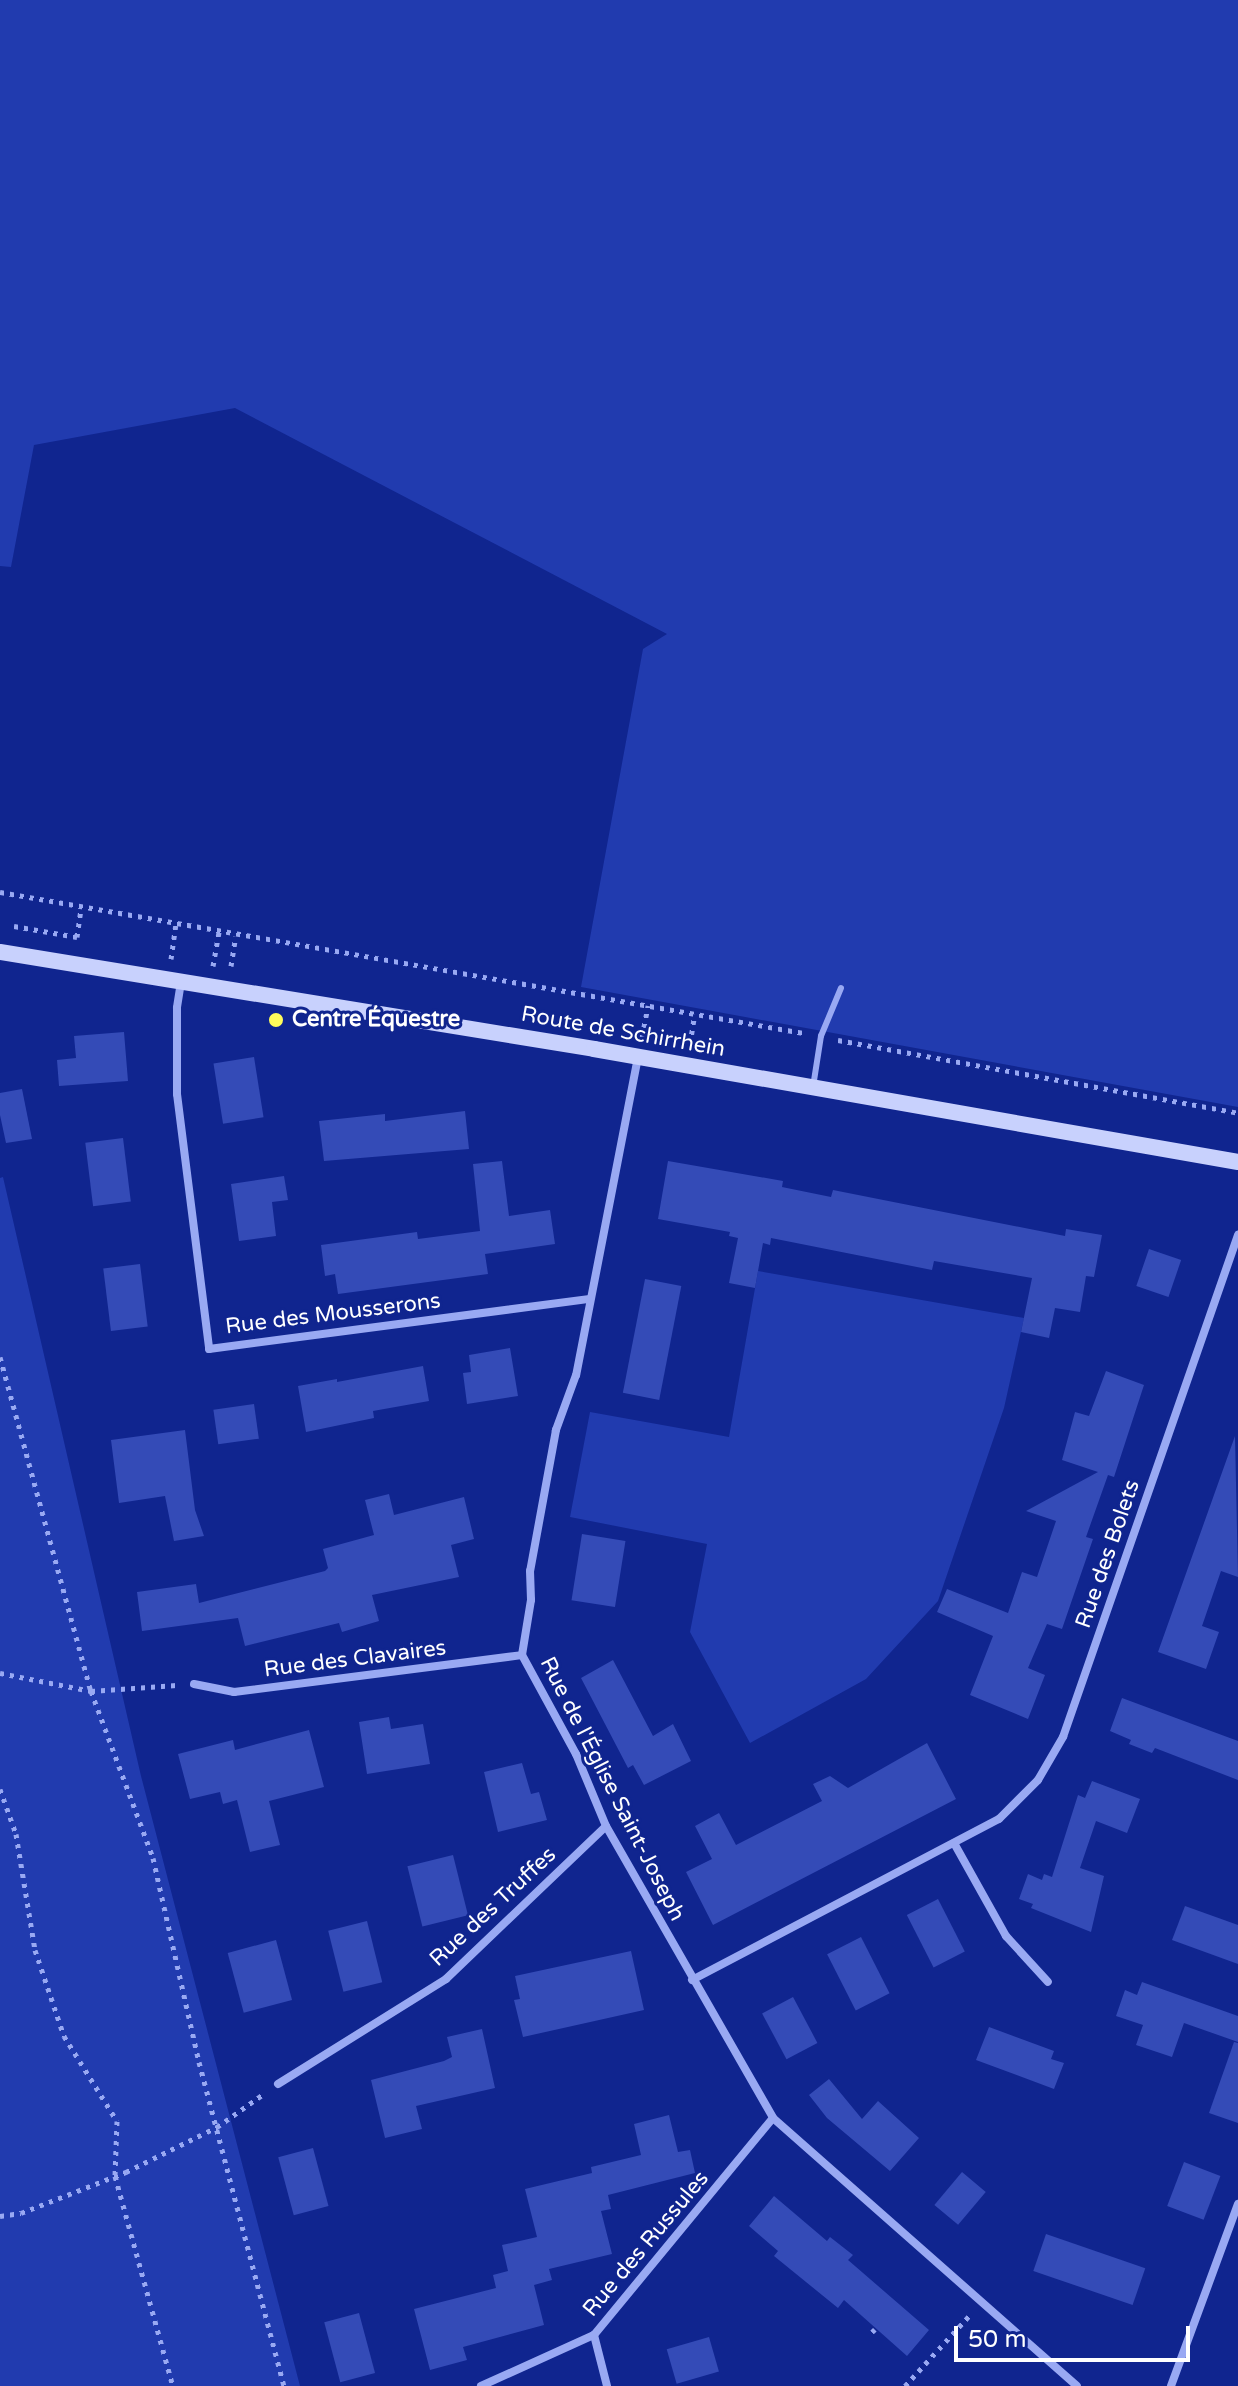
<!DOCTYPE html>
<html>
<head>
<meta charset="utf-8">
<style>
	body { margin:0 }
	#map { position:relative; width:1238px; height:2386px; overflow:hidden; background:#10258f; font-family:"Varela Round",sans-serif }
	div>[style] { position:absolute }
	.green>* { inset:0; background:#213baf }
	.building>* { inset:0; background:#344bb7; transform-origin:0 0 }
	.path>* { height:5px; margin-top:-2.5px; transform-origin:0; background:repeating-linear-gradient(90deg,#99a9f3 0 4px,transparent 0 10px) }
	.lane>* { height:6px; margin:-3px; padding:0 3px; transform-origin:3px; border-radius:3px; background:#99a9f3 }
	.street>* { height:8px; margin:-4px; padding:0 4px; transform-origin:4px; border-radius:4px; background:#99a9f3 }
	.secondary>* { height:16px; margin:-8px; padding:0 8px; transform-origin:8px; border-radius:8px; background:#c8d1fd }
	.dots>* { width:22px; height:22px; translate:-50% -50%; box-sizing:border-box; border:4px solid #10258f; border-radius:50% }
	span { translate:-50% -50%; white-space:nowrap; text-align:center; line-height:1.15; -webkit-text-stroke:6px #10258f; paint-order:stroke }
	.poi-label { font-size:22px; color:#fff; font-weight:700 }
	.left { translate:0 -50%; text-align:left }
	.street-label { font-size:22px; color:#fff }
	.scale { position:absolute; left:954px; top:2326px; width:236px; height:36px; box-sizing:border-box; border:4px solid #fff; border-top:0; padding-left:10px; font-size:24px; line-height:28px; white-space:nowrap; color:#fff; -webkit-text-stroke:6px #10258f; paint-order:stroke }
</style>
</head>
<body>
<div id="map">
	<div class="green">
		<div style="clip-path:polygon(0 0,1238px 0,1238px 1107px,581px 987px,643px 649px,667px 634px,235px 408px,34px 445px,11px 567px,0 566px)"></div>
		<div style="clip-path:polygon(3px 1177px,141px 1776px,300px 2386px,0 2386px,0 1178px)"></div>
		<div style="clip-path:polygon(758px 1271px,1024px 1318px,1004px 1408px,938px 1601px,866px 1679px,750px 1743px,690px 1632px,707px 1544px,570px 1517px,590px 1412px,729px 1437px)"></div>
	</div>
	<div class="building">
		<div style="clip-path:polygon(124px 1032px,128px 1081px,59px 1086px,57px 1060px,76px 1058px,74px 1036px)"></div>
		<div style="left:254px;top:1057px;width:61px;height:41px;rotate:81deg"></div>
		<div style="clip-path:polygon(22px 1089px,32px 1139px,6px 1143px,0 1115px,0 1093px)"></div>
		<div style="clip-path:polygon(465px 1111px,469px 1149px,324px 1161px,319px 1121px,385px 1114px,385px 1121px)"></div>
		<div style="left:123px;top:1138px;width:64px;height:38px;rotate:83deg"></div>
		<div style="clip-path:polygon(502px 1161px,509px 1216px,550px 1210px,555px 1244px,485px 1254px,488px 1274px,338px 1294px,335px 1274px,325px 1276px,321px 1245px,417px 1232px,418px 1239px,480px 1231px,473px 1164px)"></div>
		<div style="clip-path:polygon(668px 1161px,783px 1181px,782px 1187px,831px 1197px,833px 1190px,1065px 1236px,1066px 1229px,1102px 1235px,1094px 1277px,1086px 1276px,1080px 1312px,1055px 1308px,1049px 1338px,1021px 1332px,1032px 1278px,934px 1261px,932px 1270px,771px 1238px,770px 1245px,763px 1243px,755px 1288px,729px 1283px,738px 1238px,729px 1236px,730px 1232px,658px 1219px)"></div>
		<div style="clip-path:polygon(284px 1176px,288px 1200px,272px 1202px,276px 1236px,239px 1241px,231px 1184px)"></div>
		<div style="left:1149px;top:1249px;width:34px;height:39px;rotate:19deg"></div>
		<div style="left:140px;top:1264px;width:63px;height:37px;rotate:83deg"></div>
		<div style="left:645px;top:1279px;width:37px;height:116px;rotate:11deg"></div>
		<div style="clip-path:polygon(510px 1348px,518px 1396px,467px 1404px,463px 1373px,471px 1372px,469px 1355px)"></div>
		<div style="clip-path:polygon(423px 1366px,429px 1401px,373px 1411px,374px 1418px,306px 1432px,298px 1386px,337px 1379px,337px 1382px)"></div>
		<div style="clip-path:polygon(1106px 1371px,1144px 1385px,1114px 1477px,1108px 1475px,1086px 1537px,1093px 1539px,1062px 1629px,1047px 1624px,1028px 1668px,1045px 1675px,1028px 1719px,970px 1695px,993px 1636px,937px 1612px,947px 1589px,1008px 1613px,1022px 1572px,1037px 1577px,1056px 1521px,1026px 1511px,1098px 1472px,1062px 1460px,1075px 1412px,1089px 1416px)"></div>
		<div style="left:254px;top:1404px;width:35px;height:41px;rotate:82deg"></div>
		<div style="clip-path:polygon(185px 1430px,195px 1510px,204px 1536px,174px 1541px,165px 1496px,119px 1503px,111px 1440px)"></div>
		<div style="clip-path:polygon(1235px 1436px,1238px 1577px,1221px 1571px,1202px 1626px,1219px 1632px,1206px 1669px,1158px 1652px)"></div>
		<div style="clip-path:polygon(389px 1494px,394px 1515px,464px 1497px,474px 1539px,451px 1545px,459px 1577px,372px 1595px,379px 1621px,342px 1632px,339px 1623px,245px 1646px,238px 1618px,142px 1631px,137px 1592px,196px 1584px,199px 1603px,325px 1571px,328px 1568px,323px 1549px,374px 1535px,365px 1500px)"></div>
		<div style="left:582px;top:1534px;width:44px;height:67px;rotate:9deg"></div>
		<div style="clip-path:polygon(613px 1660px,653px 1736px,673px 1724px,691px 1761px,644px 1785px,633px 1765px,628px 1768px,581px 1678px)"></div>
		<div style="clip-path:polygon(1122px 1698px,1238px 1741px,1238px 1780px,1155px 1748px,1152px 1753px,1129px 1744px,1131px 1740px,1110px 1731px)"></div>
		<div style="clip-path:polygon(389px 1717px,391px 1729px,423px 1724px,430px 1764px,367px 1774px,359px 1722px)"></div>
		<div style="clip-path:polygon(309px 1730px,324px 1787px,269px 1801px,280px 1845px,250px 1852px,237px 1800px,223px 1804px,220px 1792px,190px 1799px,178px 1754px,233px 1740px,235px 1750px)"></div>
		<div style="clip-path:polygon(927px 1743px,956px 1799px,713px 1925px,686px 1872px,712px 1859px,695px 1826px,719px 1813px,736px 1845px,822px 1801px,813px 1784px,830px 1776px,848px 1788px)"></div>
		<div style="clip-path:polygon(522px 1763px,531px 1794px,539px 1792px,547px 1820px,498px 1832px,484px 1772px)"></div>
		<div style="clip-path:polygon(1092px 1781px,1140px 1799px,1127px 1833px,1096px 1821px,1080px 1868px,1104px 1876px,1091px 1932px,1031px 1908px,1033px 1904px,1019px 1899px,1028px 1874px,1042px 1880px,1044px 1874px,1052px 1877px,1078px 1795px,1085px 1798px)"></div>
		<div style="left:453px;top:1855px;width:62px;height:47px;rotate:76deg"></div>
		<div style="left:938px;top:1899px;width:59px;height:35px;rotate:63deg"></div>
		<div style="clip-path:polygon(1185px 1906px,1238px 1925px,1238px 1964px,1172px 1940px)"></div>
		<div style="left:367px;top:1921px;width:63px;height:40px;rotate:76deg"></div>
		<div style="left:861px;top:1937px;width:63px;height:38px;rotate:63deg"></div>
		<div style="left:276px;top:1940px;width:62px;height:50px;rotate:75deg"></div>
		<div style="clip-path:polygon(631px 1951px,644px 2010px,523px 2037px,514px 2000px,520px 1999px,515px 1976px)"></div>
		<div style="clip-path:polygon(1142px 1982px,1238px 2016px,1238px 2042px,1184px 2023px,1172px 2057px,1136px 2045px,1143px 2025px,1116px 2016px,1125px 1990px,1137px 1995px)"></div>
		<div style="left:793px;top:1997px;width:52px;height:35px;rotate:62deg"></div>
		<div style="clip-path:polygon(989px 2027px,1054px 2051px,1051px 2059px,1064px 2063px,1054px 2089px,976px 2060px)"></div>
		<div style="clip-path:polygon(482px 2029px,495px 2088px,416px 2106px,422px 2129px,385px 2138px,371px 2080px,444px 2061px,452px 2057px,447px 2037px)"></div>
		<div style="clip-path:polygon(1234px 2042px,1238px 2043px,1238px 2123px,1209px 2113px)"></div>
		<div style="clip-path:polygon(829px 2079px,862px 2119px,878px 2101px,919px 2138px,890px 2171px,827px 2118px,809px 2095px)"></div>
		<div style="clip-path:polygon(669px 2115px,678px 2152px,690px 2150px,695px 2173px,608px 2195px,611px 2209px,601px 2211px,612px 2254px,549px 2269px,552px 2280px,534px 2285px,544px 2325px,463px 2347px,467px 2360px,430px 2370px,414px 2309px,496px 2288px,493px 2275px,508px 2271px,502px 2245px,537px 2237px,525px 2189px,592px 2173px,591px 2167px,641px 2155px,634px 2124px)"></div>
		<div style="left:313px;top:2148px;width:60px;height:36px;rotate:75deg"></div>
		<div style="left:1184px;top:2162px;width:39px;height:47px;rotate:21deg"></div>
		<div style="left:962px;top:2172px;width:31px;height:43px;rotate:40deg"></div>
		<div style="clip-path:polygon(774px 2196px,827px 2241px,830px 2237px,853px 2255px,848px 2260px,929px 2330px,907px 2356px,844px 2300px,838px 2308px,774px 2256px,778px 2251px,749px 2226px)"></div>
		<div style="left:1046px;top:2234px;width:105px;height:39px;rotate:19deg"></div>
		<div style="left:359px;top:2313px;width:62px;height:36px;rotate:75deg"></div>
		<div style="left:709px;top:2337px;width:36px;height:44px;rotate:74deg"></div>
	</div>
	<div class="path">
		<div style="left:0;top:892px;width:816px;rotate:9.95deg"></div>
		<div style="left:14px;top:926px;width:64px;rotate:9.9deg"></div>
		<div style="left:77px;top:937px;width:29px;rotate:-82deg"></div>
		<div style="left:171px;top:959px;width:34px;rotate:-82deg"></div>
		<div style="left:213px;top:966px;width:35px;rotate:-80deg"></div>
		<div style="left:231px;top:966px;width:30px;rotate:-81deg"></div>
		<div style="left:642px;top:1037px;width:32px;rotate:-79deg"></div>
		<div style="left:838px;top:1040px;width:407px;rotate:10.3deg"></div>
		<div style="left:690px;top:1044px;width:30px;rotate:-81deg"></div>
		<div style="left:0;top:1357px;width:346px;rotate:74.8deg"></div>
		<div style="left:91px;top:1691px;width:86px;rotate:-4deg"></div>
		<div style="left:0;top:1673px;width:93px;rotate:11.2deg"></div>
		<div style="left:91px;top:1691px;width:178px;rotate:69.6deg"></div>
		<div style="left:153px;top:1858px;width:209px;rotate:77.3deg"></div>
		<div style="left:199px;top:2062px;width:335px;rotate:75.3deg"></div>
		<div style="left:0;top:1789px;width:48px;rotate:70.4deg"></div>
		<div style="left:16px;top:1834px;width:118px;rotate:80.7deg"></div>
		<div style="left:35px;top:1950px;width:91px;rotate:71.4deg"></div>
		<div style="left:64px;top:2036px;width:100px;rotate:58.1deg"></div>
		<div style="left:117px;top:2121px;width:55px;rotate:92.1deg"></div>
		<div style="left:115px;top:2176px;width:218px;rotate:74.6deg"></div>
		<div style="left:0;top:2216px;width:21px;rotate:-8deg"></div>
		<div style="left:21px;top:2213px;width:113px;rotate:-21.3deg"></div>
		<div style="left:126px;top:2172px;width:102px;rotate:-26.3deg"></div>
		<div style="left:217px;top:2127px;width:55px;rotate:-35.4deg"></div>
		<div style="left:872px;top:2332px;width:4px;rotate:-45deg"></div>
		<div style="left:905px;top:2386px;width:95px;rotate:-47.6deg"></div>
	</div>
	<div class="lane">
		<div style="left:813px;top:1087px;width:52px;rotate:-81.1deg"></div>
		<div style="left:821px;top:1036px;width:52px;rotate:-67.4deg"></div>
	</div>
	<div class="street">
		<div style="left:181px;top:982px;width:26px;rotate:99deg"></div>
		<div style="left:177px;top:1008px;width:86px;rotate:90deg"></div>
		<div style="left:177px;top:1094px;width:257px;rotate:82.8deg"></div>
		<div style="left:209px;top:1349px;width:384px;rotate:-7.5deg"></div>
		<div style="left:638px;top:1057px;width:324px;rotate:101deg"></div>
		<div style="left:576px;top:1375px;width:59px;rotate:110deg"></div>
		<div style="left:556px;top:1430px;width:143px;rotate:100.4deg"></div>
		<div style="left:530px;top:1571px;width:29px;rotate:88deg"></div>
		<div style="left:531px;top:1600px;width:56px;rotate:99.3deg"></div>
		<div style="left:522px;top:1655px;width:113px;rotate:61.4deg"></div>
		<div style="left:576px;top:1754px;width:78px;rotate:67.4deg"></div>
		<div style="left:606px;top:1826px;width:336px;rotate:60.2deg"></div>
		<div style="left:773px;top:2118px;width:405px;rotate:41.4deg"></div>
		<div style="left:194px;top:1684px;width:41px;rotate:11.3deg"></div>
		<div style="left:234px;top:1692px;width:290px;rotate:-7.3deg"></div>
		<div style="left:954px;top:1843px;width:107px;rotate:60.8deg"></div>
		<div style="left:1006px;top:1936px;width:62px;rotate:47.6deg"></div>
		<div style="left:692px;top:1980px;width:347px;rotate:-27.7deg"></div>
		<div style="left:999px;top:1819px;width:55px;rotate:-45deg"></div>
		<div style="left:1038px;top:1780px;width:50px;rotate:-59.8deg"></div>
		<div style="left:1063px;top:1737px;width:532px;rotate:-70.78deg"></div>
		<div style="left:278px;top:2084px;width:198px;rotate:-32deg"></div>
		<div style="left:446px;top:1979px;width:221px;rotate:-43.7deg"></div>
		<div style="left:594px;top:2335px;width:53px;rotate:75.7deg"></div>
		<div style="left:481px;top:2386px;width:124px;rotate:-24.3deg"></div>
		<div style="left:594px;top:2335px;width:281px;rotate:-50.5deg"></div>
		<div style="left:1171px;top:2386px;width:194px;rotate:-69.8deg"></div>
	</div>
	<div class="secondary">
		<div style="left:0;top:952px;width:602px;rotate:9.27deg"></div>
		<div style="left:594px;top:1049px;width:654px;rotate:9.95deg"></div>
	</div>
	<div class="dots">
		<div style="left:276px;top:1020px;background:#fffc5b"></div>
	</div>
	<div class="poi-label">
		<span class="left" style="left:292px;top:1020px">Centre Équestre</span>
	</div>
	<div class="street-label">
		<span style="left:623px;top:1032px;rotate:10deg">Route de Schirrhein</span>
		<span style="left:333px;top:1314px;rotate:-7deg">Rue des Mousserons</span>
		<span style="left:1108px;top:1554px;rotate:-71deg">Rue des Bolets</span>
		<span style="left:355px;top:1659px;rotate:-7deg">Rue des Clavaires</span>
		<span style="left:612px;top:1789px;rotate:63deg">Rue de l'Église Saint-Joseph</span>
		<span style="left:493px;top:1907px;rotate:-43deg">Rue des Truffes</span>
		<span style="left:646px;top:2244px;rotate:-50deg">Rue des Russules</span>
	</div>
	<div class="scale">50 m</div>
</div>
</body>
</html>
